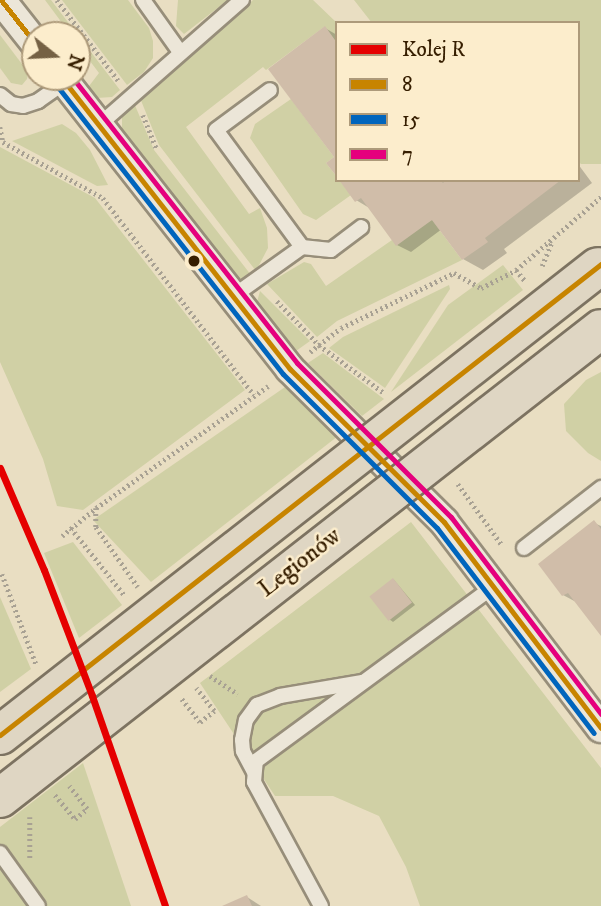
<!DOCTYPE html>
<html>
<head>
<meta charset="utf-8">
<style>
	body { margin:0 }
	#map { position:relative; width:601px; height:906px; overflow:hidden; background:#e9dec2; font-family:"IM FELL DW Pica",serif }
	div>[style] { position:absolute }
	.green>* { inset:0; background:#d0d0a5 }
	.shadow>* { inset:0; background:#0003 }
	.building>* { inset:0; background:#d0bda9; transform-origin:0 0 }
	.path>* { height:4.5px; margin-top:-2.25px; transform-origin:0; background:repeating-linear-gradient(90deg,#a8a193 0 2px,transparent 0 5.5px) }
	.roads { filter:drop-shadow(2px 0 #978e7a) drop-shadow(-2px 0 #978e7a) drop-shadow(0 2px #978e7a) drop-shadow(0 -2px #978e7a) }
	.service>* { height:14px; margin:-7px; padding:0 7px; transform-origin:7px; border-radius:7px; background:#ece6d8 }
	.minor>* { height:28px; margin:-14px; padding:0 14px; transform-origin:14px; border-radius:14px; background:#ece6d8 }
	.bridges { filter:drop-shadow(2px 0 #7d7361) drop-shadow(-2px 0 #7d7361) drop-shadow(0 2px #7d7361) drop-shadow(0 -2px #7d7361) }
	.primary-bridge>* { height:38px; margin:-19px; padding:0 19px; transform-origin:19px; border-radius:19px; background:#dfd6c3 }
	.bus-1>* { height:5px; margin:-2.5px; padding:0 2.5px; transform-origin:2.5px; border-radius:2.5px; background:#c78400 }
	.bus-2>* { height:5px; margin:-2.5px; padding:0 2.5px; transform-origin:2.5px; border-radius:2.5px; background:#0065bd }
	.bus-3>* { height:5px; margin:-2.5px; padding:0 2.5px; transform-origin:2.5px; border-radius:2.5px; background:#e5007d }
	.rail-1>* { height:7px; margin:-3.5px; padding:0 3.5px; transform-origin:3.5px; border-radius:3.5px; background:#e50000 }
	.dots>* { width:19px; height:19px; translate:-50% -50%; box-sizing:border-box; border:4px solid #fcedcc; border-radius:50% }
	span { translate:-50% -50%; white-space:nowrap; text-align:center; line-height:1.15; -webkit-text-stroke:5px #fcedcc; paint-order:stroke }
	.street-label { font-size:24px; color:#361e00 }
	.legend { position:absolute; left:335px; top:21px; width:245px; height:161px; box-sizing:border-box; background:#fcedcc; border:2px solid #ad9a7a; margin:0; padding:9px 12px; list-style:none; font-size:21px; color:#361e00 }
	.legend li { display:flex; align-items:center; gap:14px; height:35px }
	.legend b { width:35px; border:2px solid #ad9a7a }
	.north { position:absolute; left:21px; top:21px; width:70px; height:70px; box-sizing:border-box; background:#fcedcc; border:2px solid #ad9a7a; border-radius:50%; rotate:108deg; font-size:19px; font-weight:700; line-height:28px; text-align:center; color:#361e00 }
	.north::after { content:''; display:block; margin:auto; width:24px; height:32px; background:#756144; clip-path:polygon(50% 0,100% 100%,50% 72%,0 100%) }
</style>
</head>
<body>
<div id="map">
	<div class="green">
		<div style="clip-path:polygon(45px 0,51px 0,120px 90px,112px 97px,97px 98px,86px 90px,99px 73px,77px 44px,77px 35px,71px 35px)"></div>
		<div style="clip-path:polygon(62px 0,128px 0,149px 28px,153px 41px,153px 58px,144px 72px,127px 85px)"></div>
		<div style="clip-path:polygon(178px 0,228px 0,184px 34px,176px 26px)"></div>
		<div style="clip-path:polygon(253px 0,313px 0,337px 23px,337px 43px,324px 27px,266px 70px,263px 67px,186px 127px,249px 214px,260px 208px,267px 228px,268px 248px,256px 271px,159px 145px,140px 98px)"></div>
		<div style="clip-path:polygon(354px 0,601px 0,601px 164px,581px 164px,578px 161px,578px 23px,372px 23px)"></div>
		<div style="clip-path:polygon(0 35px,28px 72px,27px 79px,22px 85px,11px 83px,0 68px)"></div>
		<div style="clip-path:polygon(291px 99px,334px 157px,326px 163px,351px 195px,316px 220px,303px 214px,250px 138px,255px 124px)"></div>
		<div style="clip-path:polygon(134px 103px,154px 150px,251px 275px,248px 278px,237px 281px,125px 137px,122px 129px,122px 117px)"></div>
		<div style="clip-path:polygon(62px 124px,76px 133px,90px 150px,108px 185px,97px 186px,12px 141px)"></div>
		<div style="clip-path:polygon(0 147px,95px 198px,245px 390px,83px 510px,57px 506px,43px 459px,0 362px)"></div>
		<div style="clip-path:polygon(432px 220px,462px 260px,337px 321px,317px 337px,267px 284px,304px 262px,311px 264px,326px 286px,392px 240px)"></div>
		<div style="clip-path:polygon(503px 265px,523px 290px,391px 392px,448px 305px)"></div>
		<div style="clip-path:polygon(449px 285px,450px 289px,385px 388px,329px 348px,343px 337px)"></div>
		<div style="clip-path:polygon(260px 291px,310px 341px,296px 351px,262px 317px,257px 302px)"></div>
		<div style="clip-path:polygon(323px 353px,384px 399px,362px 416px,308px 363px)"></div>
		<div style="clip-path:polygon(601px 372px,601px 461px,588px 453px,566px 431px,564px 404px,586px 380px)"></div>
		<div style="clip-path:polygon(288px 385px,338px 436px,151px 582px,93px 520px)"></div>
		<div style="clip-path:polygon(411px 522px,601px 768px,601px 906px,420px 906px,406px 867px,379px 816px,333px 796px,275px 796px,200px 683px)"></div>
		<div style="clip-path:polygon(73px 542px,122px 605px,79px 638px,44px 553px)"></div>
		<div style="clip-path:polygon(0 597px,31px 669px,0 692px)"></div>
		<div style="clip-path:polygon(83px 763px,131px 906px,0 906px,0 827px)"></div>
	</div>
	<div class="shadow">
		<div style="clip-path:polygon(325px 28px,337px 35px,337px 174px,337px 157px)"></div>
		<div style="clip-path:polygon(578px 164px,592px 183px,504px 249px,507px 253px,483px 270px,463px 259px,442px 229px,411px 252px,397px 245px,371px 209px,356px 200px,341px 180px,578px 180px)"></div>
		<div style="clip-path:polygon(594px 523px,601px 526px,601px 633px,578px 603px,563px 595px)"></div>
		<div style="clip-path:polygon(394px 580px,415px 605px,393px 622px,389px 619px)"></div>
		<div style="clip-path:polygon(247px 897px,261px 906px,226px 906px)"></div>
	</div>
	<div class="building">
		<div style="clip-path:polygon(325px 26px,337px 43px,337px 177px,326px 163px,334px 157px,268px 69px)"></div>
		<div style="clip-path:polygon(339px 180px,440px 180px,443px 183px,446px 180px,561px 180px,485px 238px,488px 242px,462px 260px,432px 220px,396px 246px,361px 198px,355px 202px)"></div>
		<div style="clip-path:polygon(594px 520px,601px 529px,601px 636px,568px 593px,562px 596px,538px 564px)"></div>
		<div style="left:393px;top:578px;width:31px;height:30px;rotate:52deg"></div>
		<div style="clip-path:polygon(247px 895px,252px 906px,222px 906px)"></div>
	</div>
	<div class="path">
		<div style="left:57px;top:0;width:101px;rotate:52.7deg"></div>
		<div style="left:143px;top:115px;width:37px;rotate:68deg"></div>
		<div style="left:0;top:127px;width:15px;rotate:79deg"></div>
		<div style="left:3px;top:142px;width:115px;rotate:29.2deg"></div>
		<div style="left:103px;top:198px;width:248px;rotate:52.5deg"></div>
		<div style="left:542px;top:266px;width:27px;rotate:-68deg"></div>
		<div style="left:516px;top:270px;width:112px;rotate:-40.7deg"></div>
		<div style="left:277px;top:301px;width:61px;rotate:46.3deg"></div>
		<div style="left:319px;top:345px;width:81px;rotate:36.4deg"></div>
		<div style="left:310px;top:352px;width:39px;rotate:-38deg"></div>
		<div style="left:341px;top:328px;width:126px;rotate:-26deg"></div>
		<div style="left:454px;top:273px;width:31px;rotate:29deg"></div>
		<div style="left:481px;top:288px;width:39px;rotate:-27deg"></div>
		<div style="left:516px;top:270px;width:16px;rotate:50deg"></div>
		<div style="left:458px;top:484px;width:75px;rotate:54.2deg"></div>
		<div style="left:96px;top:508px;width:19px;rotate:90deg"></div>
		<div style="left:96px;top:527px;width:73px;rotate:55deg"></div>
		<div style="left:71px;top:528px;width:87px;rotate:51.5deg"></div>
		<div style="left:62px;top:536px;width:44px;rotate:-39.5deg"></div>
		<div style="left:96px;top:508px;width:211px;rotate:-35.3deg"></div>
		<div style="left:2px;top:574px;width:96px;rotate:69.3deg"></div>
		<div style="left:210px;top:676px;width:33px;rotate:33deg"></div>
		<div style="left:182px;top:699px;width:29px;rotate:52deg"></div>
		<div style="left:200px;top:722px;width:18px;rotate:-38deg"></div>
		<div style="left:214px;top:711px;width:29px;rotate:-128deg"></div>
		<div style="left:55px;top:795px;width:31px;rotate:50deg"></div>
		<div style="left:75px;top:819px;width:16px;rotate:-40deg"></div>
		<div style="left:87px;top:809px;width:29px;rotate:-128deg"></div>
		<div style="left:30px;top:817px;width:41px;rotate:90deg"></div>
	</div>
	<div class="roads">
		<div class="service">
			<div style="left:143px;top:0;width:64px;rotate:54.6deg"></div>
			<div style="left:0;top:95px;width:14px;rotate:39deg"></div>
			<div style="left:11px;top:104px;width:12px;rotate:9deg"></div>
			<div style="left:23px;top:106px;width:16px;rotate:-18deg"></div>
			<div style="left:38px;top:101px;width:33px;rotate:-35deg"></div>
			<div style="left:99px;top:125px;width:190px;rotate:-41.2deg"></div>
			<div style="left:302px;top:247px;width:29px;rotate:6deg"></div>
			<div style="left:331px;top:250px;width:38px;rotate:-37deg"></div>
			<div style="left:232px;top:297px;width:86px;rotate:-35.5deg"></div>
			<div style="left:302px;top:247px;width:145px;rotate:-126.3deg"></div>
			<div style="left:216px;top:130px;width:67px;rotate:-36.5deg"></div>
			<div style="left:524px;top:548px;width:98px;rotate:-37.9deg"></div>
			<div style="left:254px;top:772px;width:24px;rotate:-118deg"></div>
			<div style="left:243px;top:751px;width:11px;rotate:-95deg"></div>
			<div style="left:242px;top:740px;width:20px;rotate:-79deg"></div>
			<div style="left:246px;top:720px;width:19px;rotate:-54deg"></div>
			<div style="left:257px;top:705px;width:25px;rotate:-21deg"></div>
			<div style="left:280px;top:696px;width:82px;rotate:-9.8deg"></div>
			<div style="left:0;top:853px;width:65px;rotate:54.4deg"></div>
			<div style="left:321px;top:906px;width:141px;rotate:-118.4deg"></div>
			<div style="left:254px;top:782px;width:21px;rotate:-85deg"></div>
			<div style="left:256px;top:761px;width:295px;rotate:-36.3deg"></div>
		</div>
		<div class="minor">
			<div style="left:1px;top:0;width:55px;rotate:51.7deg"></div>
			<div style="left:61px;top:77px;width:371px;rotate:51.9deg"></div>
			<div style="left:290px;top:369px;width:217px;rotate:44.8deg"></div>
			<div style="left:444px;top:522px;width:259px;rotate:52.7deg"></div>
		</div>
	</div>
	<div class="bridges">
		<div class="primary-bridge">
			<div style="left:0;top:735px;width:759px;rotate:-38.05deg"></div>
			<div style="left:0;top:798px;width:762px;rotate:-37.97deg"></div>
		</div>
	</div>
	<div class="bus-1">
		<div style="left:1px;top:0;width:55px;rotate:51.7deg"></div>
		<div style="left:61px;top:77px;width:371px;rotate:51.9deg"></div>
		<div style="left:290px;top:369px;width:217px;rotate:44.8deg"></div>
		<div style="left:444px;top:522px;width:259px;rotate:52.7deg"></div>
		<div style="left:0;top:735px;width:764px;rotate:-38.09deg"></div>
	</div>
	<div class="bus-2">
		<div style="left:54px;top:82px;width:371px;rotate:51.9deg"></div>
		<div style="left:283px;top:374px;width:218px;rotate:45deg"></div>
		<div style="left:437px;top:528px;width:258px;rotate:52.6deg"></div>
	</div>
	<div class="bus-3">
		<div style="left:72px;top:77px;width:364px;rotate:51.8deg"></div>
		<div style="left:297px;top:363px;width:218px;rotate:45deg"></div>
		<div style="left:451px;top:517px;width:248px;rotate:52.7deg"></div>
	</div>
	<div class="rail-1">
		<div style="left:0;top:468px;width:111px;rotate:66.7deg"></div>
		<div style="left:44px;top:570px;width:135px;rotate:69.1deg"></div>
		<div style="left:92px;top:696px;width:222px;rotate:70.8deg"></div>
	</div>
	<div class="dots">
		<div style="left:194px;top:261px;background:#361e00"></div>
	</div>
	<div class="street-label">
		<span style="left:300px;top:563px;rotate:-38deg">Legionów</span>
	</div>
	<ul class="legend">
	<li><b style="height:9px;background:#e50000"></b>Kolej R</li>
	<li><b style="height:9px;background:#c78400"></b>8</li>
	<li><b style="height:9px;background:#0065bd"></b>15</li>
	<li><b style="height:9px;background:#e5007d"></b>7</li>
	</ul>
	<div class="north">N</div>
</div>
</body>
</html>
